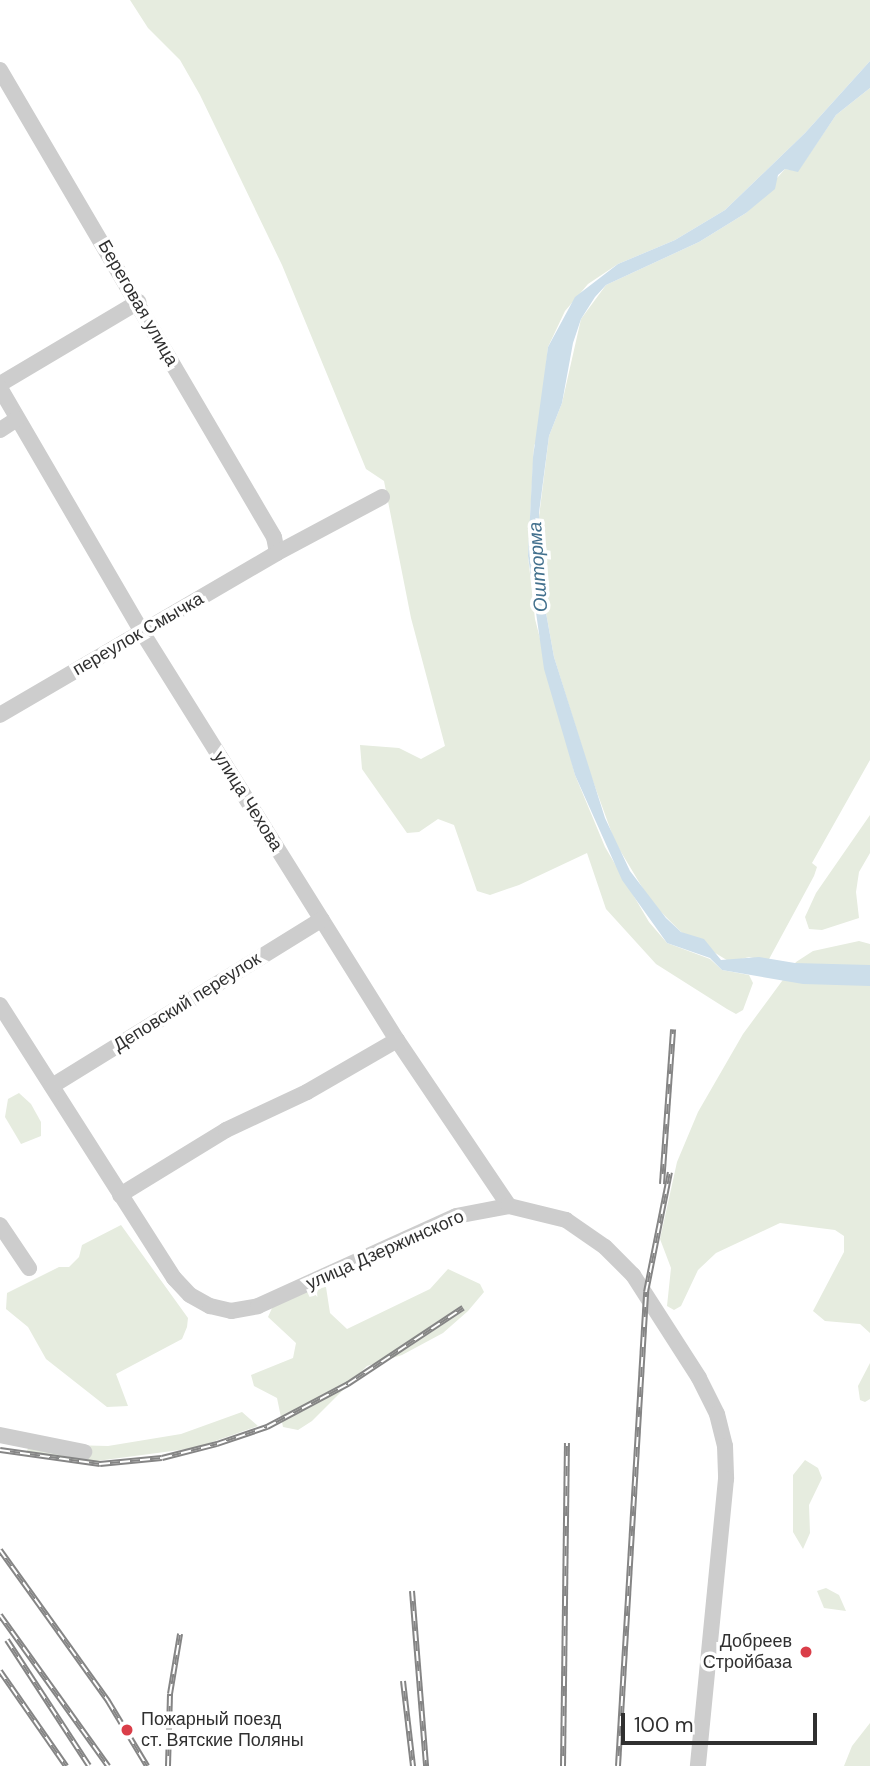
<!DOCTYPE html>
<html>
<head>
<meta charset="utf-8">
<style>
	body { margin:0 }
	#map { position:relative; width:870px; height:1766px; overflow:hidden; background:#fff; font-family:"DM Sans",sans-serif }
	div>[style] { position:absolute }
	.green>* { inset:0; background:#e6ecdf }
	.water>* { inset:0; background:#ccdeea }
	.minor>* { height:16px; margin:-8px; padding:0 8px; transform-origin:8px; border-radius:8px; background:#cdcdcd }
	.rail>* { height:6px; margin-top:-3px; transform-origin:0; background:repeating-linear-gradient(90deg,#fff 0 10px,#858585 0 20px); box-sizing:border-box; border-block:2px solid #858585 }
	.dots>* { width:19px; height:19px; translate:-50% -50%; box-sizing:border-box; border:4px solid #fff; border-radius:50% }
	span { translate:-50% -50%; white-space:nowrap; text-align:center; line-height:1.15; -webkit-text-stroke:7px #fff; paint-order:stroke }
	.street-label { font-size:18px; color:#303030 }
	.poi-label { font-size:18px; color:#303030 }
	.right { translate:-100% -50%; text-align:right }
	.left { translate:0 -50%; text-align:left }
	.water-label { font-size:19px; color:#42708d; font-style:italic }
	.scale { position:absolute; left:621px; top:1713px; width:196px; height:32px; box-sizing:border-box; border:4px solid #303030; border-top:0; padding-left:9px; font-size:21px; line-height:24px; white-space:nowrap; color:#303030; -webkit-text-stroke:5px #fff; paint-order:stroke }
</style>
</head>
<body>
<div id="map">
	<div class="green">
		<div style="clip-path:polygon(130px 0,870px 0,870px 61px,805px 133px,725px 210px,675px 240px,618px 264px,588px 284px,565px 311px,548px 347px,539px 434px,534px 446px,528px 556px,535px 619px,575px 775px,605px 847px,649px 922px,667px 943px,710px 959px,722px 970px,749px 975px,753px 983px,743px 1010px,736px 1014px,727px 1009px,656px 964px,606px 909px,587px 853px,519px 885px,490px 895px,477px 891px,454px 825px,438px 819px,419px 832px,407px 833px,362px 769px,360px 745px,399px 748px,421px 759px,445px 746px,411px 618px,384px 481px,366px 469px,282px 265px,200px 95px,180px 60px,148px 28px)"></div>
		<div style="clip-path:polygon(870px 88px,870px 760px,812px 863px,817px 867px,814px 876px,768px 961px,749px 957px,730px 962px,681px 932px,651px 902px,615px 842px,590px 773px,554px 657px,543px 596px,538px 525px,549px 436px,562px 403px,581px 319px,606px 285px,699px 242px,746px 213px,785px 169px,798px 171px,836px 115px)"></div>
		<div style="clip-path:polygon(870px 815px,870px 853px,859px 872px,856px 892px,859px 918px,822px 930px,809px 929px,805px 917px,816px 893px)"></div>
		<div style="clip-path:polygon(859px 941px,870px 944px,870px 1333px,860px 1324px,825px 1321px,813px 1311px,844px 1252px,844px 1236px,835px 1230px,780px 1223px,716px 1253px,698px 1270px,681px 1306px,674px 1310px,667px 1306px,671px 1268px,660px 1239px,677px 1162px,698px 1112px,743px 1034px,796px 962px,813px 951px)"></div>
		<div style="clip-path:polygon(19px 1093px,31px 1104px,41px 1122px,41px 1136px,21px 1144px,5px 1117px,8px 1099px)"></div>
		<div style="clip-path:polygon(121px 1225px,188px 1318px,187px 1327px,182px 1339px,116px 1374px,128px 1406px,107px 1407px,46px 1359px,28px 1327px,6px 1309px,7px 1293px,59px 1267px,69px 1267px,79px 1257px,82px 1245px)"></div>
		<div style="clip-path:polygon(448px 1269px,480px 1284px,484px 1292px,468px 1311px,443px 1333px,402px 1355px,367px 1366px,312px 1421px,298px 1430px,283px 1427px,277px 1398px,254px 1386px,251px 1375px,293px 1358px,296px 1343px,268px 1317px,273px 1306px,309px 1289px,326px 1287px,330px 1313px,347px 1329px,430px 1289px)"></div>
		<div style="clip-path:polygon(870px 1363px,870px 1399px,865px 1402px,860px 1400px,858px 1386px)"></div>
		<div style="clip-path:polygon(242px 1412px,258px 1426px,195px 1448px,89px 1462px,25px 1455px,30px 1444px,108px 1446px,181px 1434px)"></div>
		<div style="clip-path:polygon(805px 1460px,818px 1468px,822px 1478px,809px 1505px,810px 1533px,803px 1549px,793px 1532px,793px 1475px)"></div>
		<div style="clip-path:polygon(826px 1588px,839px 1595px,846px 1611px,824px 1608px,817px 1591px)"></div>
		<div style="clip-path:polygon(870px 1723px,870px 1766px,844px 1766px,852px 1746px)"></div>
	</div>
	<div class="water">
		<div style="clip-path:polygon(870px 61px,870px 88px,836px 115px,798px 172px,785px 169px,778px 175px,775px 189px,746px 213px,699px 242px,606px 285px,595px 297px,581px 319px,573px 343px,562px 403px,549px 436px,539px 513px,543px 596px,554px 657px,605px 818px,630px 871px,666px 918px,681px 932px,704px 939px,721px 960px,759px 957px,795px 963px,870px 965px,870px 986px,803px 984px,722px 970px,710px 958px,667px 943px,622px 880px,575px 775px,544px 669px,528px 556px,533px 457px,548px 347px,575px 297px,618px 264px,675px 240px,725px 210px,805px 133px)"></div>
	</div>
	<div class="minor">
		<div style="left:0;top:70px;width:541px;rotate:59.6deg"></div>
		<div style="left:274px;top:537px;width:16px;rotate:79deg"></div>
		<div style="left:277px;top:553px;width:321px;rotate:149.7deg"></div>
		<div style="left:0;top:384px;width:161px;rotate:-30.7deg"></div>
		<div style="left:0;top:388px;width:282px;rotate:59.8deg"></div>
		<div style="left:142px;top:632px;width:481px;rotate:58deg"></div>
		<div style="left:397px;top:1040px;width:200px;rotate:56deg"></div>
		<div style="left:0;top:430px;width:20px;rotate:-33deg"></div>
		<div style="left:277px;top:553px;width:119px;rotate:-28.1deg"></div>
		<div style="left:0;top:1005px;width:324px;rotate:57.5deg"></div>
		<div style="left:174px;top:1278px;width:23px;rotate:47deg"></div>
		<div style="left:190px;top:1295px;width:23px;rotate:29deg"></div>
		<div style="left:210px;top:1306px;width:22px;rotate:13deg"></div>
		<div style="left:231px;top:1311px;width:27px;rotate:-10deg"></div>
		<div style="left:258px;top:1306px;width:217px;rotate:-24.4deg"></div>
		<div style="left:456px;top:1216px;width:54px;rotate:-10.7deg"></div>
		<div style="left:509px;top:1206px;width:59px;rotate:13.8deg"></div>
		<div style="left:566px;top:1220px;width:47px;rotate:34.7deg"></div>
		<div style="left:605px;top:1247px;width:40px;rotate:45deg"></div>
		<div style="left:633px;top:1275px;width:122px;rotate:57.3deg"></div>
		<div style="left:699px;top:1378px;width:40px;rotate:63.4deg"></div>
		<div style="left:717px;top:1414px;width:33px;rotate:76deg"></div>
		<div style="left:725px;top:1446px;width:33px;rotate:88deg"></div>
		<div style="left:726px;top:1479px;width:288px;rotate:95.6deg"></div>
		<div style="left:52px;top:1086px;width:317px;rotate:-31.7deg"></div>
		<div style="left:120px;top:1195px;width:124px;rotate:-31.5deg"></div>
		<div style="left:226px;top:1130px;width:89px;rotate:-25.1deg"></div>
		<div style="left:307px;top:1092px;width:104px;rotate:-30deg"></div>
		<div style="left:0;top:1225px;width:52px;rotate:56deg"></div>
		<div style="left:0;top:1435px;width:86px;rotate:11.4deg"></div>
	</div>
	<div class="rail">
		<div style="left:662px;top:1184px;width:155px;rotate:-85.9deg"></div>
		<div style="left:0;top:1450px;width:101px;rotate:8deg"></div>
		<div style="left:100px;top:1464px;width:62px;rotate:-5.5deg"></div>
		<div style="left:162px;top:1458px;width:57px;rotate:-14.3deg"></div>
		<div style="left:217px;top:1444px;width:53px;rotate:-18.8deg"></div>
		<div style="left:267px;top:1427px;width:92px;rotate:-28deg"></div>
		<div style="left:348px;top:1384px;width:138px;rotate:-33.5deg"></div>
		<div style="left:0;top:1550px;width:186px;rotate:54.4deg"></div>
		<div style="left:108px;top:1701px;width:76px;rotate:59deg"></div>
		<div style="left:412px;top:1591px;width:176px;rotate:85.4deg"></div>
		<div style="left:0;top:1615px;width:186px;rotate:54.4deg"></div>
		<div style="left:7px;top:1640px;width:150px;rotate:56.9deg"></div>
		<div style="left:0;top:1671px;width:116px;rotate:55.2deg"></div>
		<div style="left:403px;top:1681px;width:86px;rotate:83.3deg"></div>
		<div style="left:168px;top:1766px;width:72px;rotate:-88.4deg"></div>
		<div style="left:170px;top:1694px;width:61px;rotate:-80.5deg"></div>
		<div style="left:563px;top:1766px;width:323px;rotate:-89.3deg"></div>
		<div style="left:618px;top:1766px;width:475px;rotate:-86.6deg"></div>
		<div style="left:646px;top:1292px;width:122px;rotate:-78.7deg"></div>
	</div>
	<div class="dots">
		<div style="left:806px;top:1652px;background:#da3e49"></div>
		<div style="left:127px;top:1730px;background:#da3e49"></div>
	</div>
	<div class="street-label">
		<span style="left:138px;top:303px;rotate:60deg">Береговая улица</span>
		<span style="left:138px;top:634px;rotate:-30deg">переулок Смычка</span>
		<span style="left:248px;top:801px;rotate:58deg">улица Чехова</span>
		<span style="left:187px;top:1002px;rotate:-32deg">Деповский переулок</span>
		<span style="left:385px;top:1250px;rotate:-24deg">улица Дзержинского</span>
	</div>
	<div class="poi-label">
		<span class="right" style="left:792px;top:1652px">Добреев<br>Стройбаза</span>
		<span class="left" style="left:141px;top:1730px">Пожарный поезд<br>ст. Вятские Поляны</span>
	</div>
	<div class="water-label">
		<span style="left:538px;top:567px;rotate:-94deg">Ошторма</span>
	</div>
	<div class="scale">100 m</div>
</div>
</body>
</html>
